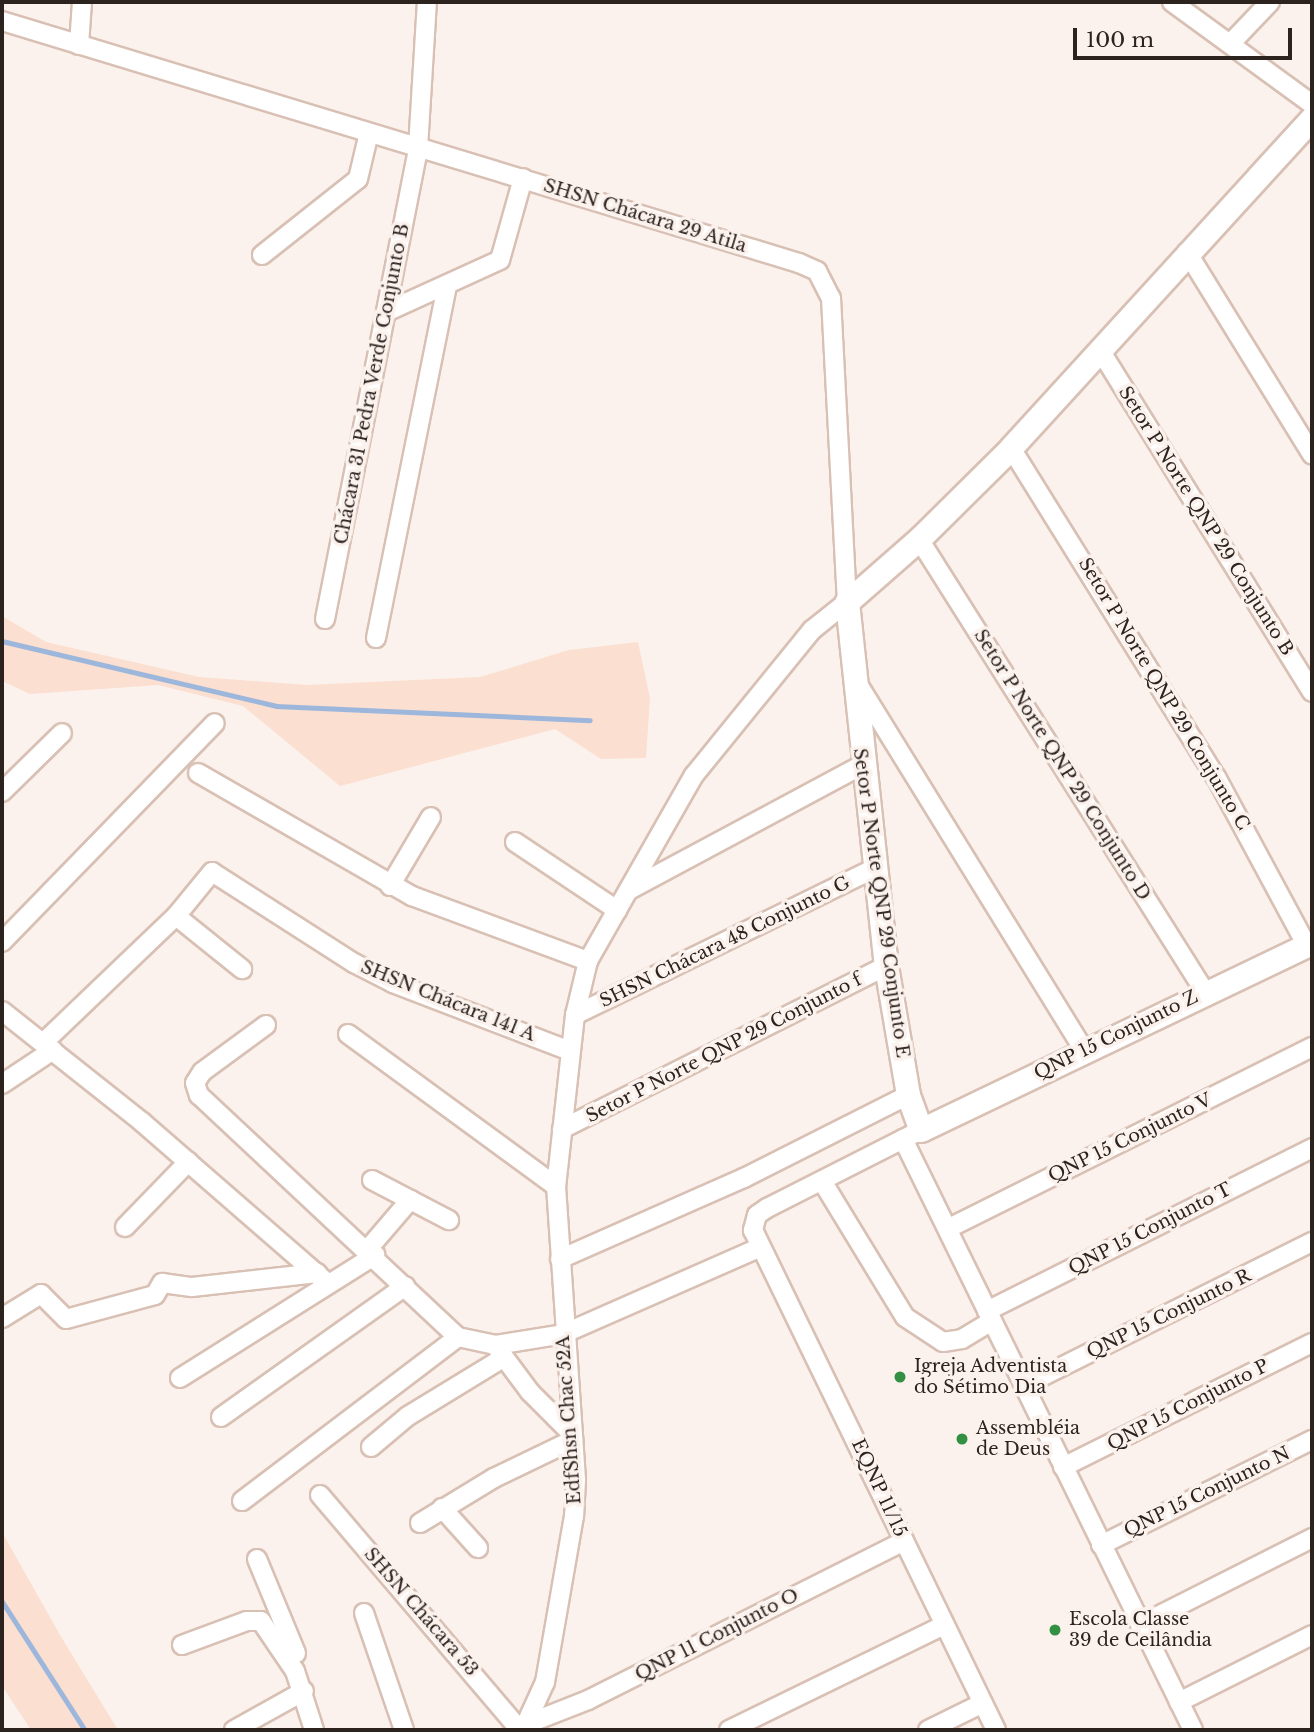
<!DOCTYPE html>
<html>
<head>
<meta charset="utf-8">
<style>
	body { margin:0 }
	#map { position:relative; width:1314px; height:1732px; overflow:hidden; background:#fcf2ed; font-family:"Libre Baskerville",serif }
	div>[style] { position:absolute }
	.green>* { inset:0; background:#fbdfd0 }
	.stream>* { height:4.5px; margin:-2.25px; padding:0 2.25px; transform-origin:2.25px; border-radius:2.25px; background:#9db6db }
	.roads { filter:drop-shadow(2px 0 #d8c0b4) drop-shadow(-2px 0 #d8c0b4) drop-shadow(0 2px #d8c0b4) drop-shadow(0 -2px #d8c0b4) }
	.minor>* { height:18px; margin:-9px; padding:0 9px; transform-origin:9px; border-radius:9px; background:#fff }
	.tertiary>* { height:23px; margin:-11.5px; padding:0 11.5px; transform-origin:11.5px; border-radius:11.5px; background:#fff }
	.dots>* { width:19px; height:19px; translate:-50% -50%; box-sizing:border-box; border:4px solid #fcf2ed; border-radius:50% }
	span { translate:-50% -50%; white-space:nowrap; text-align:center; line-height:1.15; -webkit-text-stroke:7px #fcf2ed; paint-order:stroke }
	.street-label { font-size:18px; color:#2c231f }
	.poi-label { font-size:18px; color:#2c231f }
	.left { translate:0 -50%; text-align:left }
	.frame { position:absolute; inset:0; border:4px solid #2c231f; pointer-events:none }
	.scale { position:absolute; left:1073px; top:28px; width:219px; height:32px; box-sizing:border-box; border:4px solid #2c231f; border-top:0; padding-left:9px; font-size:21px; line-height:24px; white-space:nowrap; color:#2c231f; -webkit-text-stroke:5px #fcf2ed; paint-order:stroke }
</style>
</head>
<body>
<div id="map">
	<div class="green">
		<div style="clip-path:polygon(2px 616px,46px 642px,199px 677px,307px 685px,480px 677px,569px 650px,638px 642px,650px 698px,646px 758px,601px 759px,555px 729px,340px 786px,243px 706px,158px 685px,30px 694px,2px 681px)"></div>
		<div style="clip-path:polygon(2px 1532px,60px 1635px,118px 1730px,31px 1730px,2px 1686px)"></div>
	</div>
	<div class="stream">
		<div style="left:2px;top:641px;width:282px;rotate:13.3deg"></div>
		<div style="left:276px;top:706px;width:314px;rotate:2.6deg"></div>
		<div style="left:2px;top:1601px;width:153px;rotate:57.2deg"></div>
	</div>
	<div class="roads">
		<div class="minor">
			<div style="left:1172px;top:2px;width:173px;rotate:36.1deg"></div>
			<div style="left:2px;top:21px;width:833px;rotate:16.89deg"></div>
			<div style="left:799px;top:263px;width:20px;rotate:24deg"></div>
			<div style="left:817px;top:271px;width:30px;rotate:63deg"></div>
			<div style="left:831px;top:298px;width:304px;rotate:87deg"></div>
			<div style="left:847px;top:602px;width:45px;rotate:141.3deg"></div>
			<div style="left:812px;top:630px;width:187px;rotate:129.1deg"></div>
			<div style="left:694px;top:775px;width:214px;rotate:119.7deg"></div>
			<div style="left:588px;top:961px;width:56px;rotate:103.5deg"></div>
			<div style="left:575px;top:1015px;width:172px;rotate:96.3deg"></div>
			<div style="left:556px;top:1186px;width:295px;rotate:86.1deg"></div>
			<div style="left:576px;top:1480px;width:36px;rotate:93deg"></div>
			<div style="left:574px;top:1516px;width:169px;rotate:99.9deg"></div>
			<div style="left:545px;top:1682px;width:53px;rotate:114.6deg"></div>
			<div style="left:1230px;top:44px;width:58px;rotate:-46.4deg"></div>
			<div style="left:79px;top:45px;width:43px;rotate:-86deg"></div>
			<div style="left:1187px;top:252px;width:238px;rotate:58.3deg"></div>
			<div style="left:262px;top:255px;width:122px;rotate:-38.4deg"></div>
			<div style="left:358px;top:179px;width:47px;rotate:-76.6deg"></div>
			<div style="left:386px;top:312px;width:125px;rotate:-24.5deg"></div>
			<div style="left:500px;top:260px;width:85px;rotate:-74.3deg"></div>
			<div style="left:1100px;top:350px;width:402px;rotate:58.2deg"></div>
			<div style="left:1011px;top:448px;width:388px;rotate:58.1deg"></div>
			<div style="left:1216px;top:777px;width:192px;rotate:61.7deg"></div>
			<div style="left:919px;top:539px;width:536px;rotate:57.73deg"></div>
			<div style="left:325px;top:619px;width:480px;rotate:-78.8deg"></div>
			<div style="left:418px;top:148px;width:146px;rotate:-86.5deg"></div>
			<div style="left:376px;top:638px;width:359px;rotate:-78.6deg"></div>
			<div style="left:856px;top:681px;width:434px;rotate:58.3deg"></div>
			<div style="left:198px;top:773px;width:247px;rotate:29.9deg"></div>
			<div style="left:412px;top:896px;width:188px;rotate:20.3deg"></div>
			<div style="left:2px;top:792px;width:84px;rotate:-44.5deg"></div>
			<div style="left:515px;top:842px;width:123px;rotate:33.7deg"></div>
			<div style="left:390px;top:886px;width:80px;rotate:-59.3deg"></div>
			<div style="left:629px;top:890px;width:264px;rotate:-28.2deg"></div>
			<div style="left:176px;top:916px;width:85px;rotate:38.8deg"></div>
			<div style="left:2px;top:942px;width:305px;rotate:-45.8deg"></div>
			<div style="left:2px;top:1011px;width:179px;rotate:38.4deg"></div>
			<div style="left:142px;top:1122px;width:245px;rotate:41deg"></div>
			<div style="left:575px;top:1015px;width:334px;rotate:-26.1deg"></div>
			<div style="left:266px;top:1025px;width:79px;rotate:143.7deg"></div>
			<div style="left:202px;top:1072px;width:13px;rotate:122deg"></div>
			<div style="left:195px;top:1083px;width:13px;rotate:72deg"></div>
			<div style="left:199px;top:1095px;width:354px;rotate:43.1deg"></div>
			<div style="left:458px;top:1337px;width:39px;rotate:12deg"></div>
			<div style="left:496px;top:1345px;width:68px;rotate:-9.3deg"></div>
			<div style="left:563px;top:1334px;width:214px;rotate:-23.7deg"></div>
			<div style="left:348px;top:1034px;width:258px;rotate:36.2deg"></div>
			<div style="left:44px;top:1042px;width:182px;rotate:-43.7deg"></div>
			<div style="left:176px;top:916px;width:57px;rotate:-50.7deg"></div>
			<div style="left:212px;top:872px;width:169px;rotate:32.7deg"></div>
			<div style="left:354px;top:963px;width:44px;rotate:27.1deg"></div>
			<div style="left:393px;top:983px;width:190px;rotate:21deg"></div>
			<div style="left:2px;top:1084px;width:61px;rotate:-33.7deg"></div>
			<div style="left:562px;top:1129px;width:363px;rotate:-26.7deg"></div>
			<div style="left:921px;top:1130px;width:173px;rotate:153.1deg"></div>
			<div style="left:767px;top:1208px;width:12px;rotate:145deg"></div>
			<div style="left:757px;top:1215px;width:16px;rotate:105deg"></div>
			<div style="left:753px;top:1230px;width:556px;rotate:64.08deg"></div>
			<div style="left:903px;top:1139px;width:658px;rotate:63.86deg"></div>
			<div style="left:372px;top:1180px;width:87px;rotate:27.5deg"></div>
			<div style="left:822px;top:1181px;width:159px;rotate:58.6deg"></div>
			<div style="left:905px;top:1317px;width:45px;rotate:33.3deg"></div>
			<div style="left:943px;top:1342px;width:19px;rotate:-9deg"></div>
			<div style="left:962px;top:1339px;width:35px;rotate:-31deg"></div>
			<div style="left:125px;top:1227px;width:91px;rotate:-45.9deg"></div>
			<div style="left:949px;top:1228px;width:406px;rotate:-26.5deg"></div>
			<div style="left:368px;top:1249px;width:65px;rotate:-49.4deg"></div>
			<div style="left:560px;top:1259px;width:201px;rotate:-23.8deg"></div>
			<div style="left:744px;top:1178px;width:184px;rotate:-26.8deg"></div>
			<div style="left:987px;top:1311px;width:364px;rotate:-26.6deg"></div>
			<div style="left:2px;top:1318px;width:46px;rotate:-31.6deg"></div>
			<div style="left:41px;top:1294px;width:35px;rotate:45deg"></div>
			<div style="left:66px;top:1319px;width:92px;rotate:-15.1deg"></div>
			<div style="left:155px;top:1295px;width:14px;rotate:-60deg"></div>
			<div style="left:162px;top:1283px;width:30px;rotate:8deg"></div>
			<div style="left:192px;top:1287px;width:126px;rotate:-6.4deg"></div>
			<div style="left:498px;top:1349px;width:54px;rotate:53.3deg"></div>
			<div style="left:530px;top:1392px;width:61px;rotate:45deg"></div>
			<div style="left:180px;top:1378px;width:231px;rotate:-32.2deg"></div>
			<div style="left:1025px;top:1385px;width:321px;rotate:-26.5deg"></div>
			<div style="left:221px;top:1417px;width:226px;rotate:-35.4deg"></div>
			<div style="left:371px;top:1447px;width:48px;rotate:-40deg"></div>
			<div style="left:408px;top:1416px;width:111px;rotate:-31.4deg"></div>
			<div style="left:1063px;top:1467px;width:278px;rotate:-26.5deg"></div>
			<div style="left:320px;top:1495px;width:309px;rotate:49.6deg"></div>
			<div style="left:242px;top:1501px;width:271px;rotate:-37.2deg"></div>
			<div style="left:442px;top:1508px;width:54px;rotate:48deg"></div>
			<div style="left:420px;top:1523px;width:87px;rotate:-31.3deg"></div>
			<div style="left:494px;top:1478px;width:88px;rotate:-25.7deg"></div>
			<div style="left:1101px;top:1545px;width:236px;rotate:-26.5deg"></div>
			<div style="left:257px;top:1559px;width:102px;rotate:67.5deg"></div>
			<div style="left:364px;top:1613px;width:124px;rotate:71.1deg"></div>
			<div style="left:1140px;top:1625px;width:193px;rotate:-26.8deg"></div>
			<div style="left:182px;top:1645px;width:69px;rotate:-20.3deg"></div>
			<div style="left:247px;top:1621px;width:14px"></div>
			<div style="left:261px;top:1621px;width:60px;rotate:55.8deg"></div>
			<div style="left:295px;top:1671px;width:62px;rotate:72.1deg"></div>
			<div style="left:1179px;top:1702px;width:149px;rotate:-26.7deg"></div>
			<div style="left:527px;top:1724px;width:66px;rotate:-21.5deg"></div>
			<div style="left:588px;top:1700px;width:354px;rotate:-26.7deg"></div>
			<div style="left:234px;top:1730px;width:80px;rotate:-29.1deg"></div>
			<div style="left:729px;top:1730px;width:239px;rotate:-26deg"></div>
			<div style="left:928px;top:1730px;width:61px;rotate:-26.1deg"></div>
		</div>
		<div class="tertiary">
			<div style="left:1312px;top:118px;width:447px;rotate:132.4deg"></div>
			<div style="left:1011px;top:448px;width:129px;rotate:135.3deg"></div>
			<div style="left:919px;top:539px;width:96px;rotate:138.8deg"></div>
			<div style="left:847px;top:602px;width:366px;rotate:83.9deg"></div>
			<div style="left:886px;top:966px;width:131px;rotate:80.3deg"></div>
			<div style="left:908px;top:1095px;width:37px;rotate:70deg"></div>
			<div style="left:921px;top:1130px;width:433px;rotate:-25.6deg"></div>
		</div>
	</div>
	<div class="dots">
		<div style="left:900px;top:1377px;background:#339042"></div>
		<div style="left:962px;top:1439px;background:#339042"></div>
		<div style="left:1055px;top:1630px;background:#339042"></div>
	</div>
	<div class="street-label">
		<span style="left:645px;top:216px;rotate:17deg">SHSN Chácara 29 Atila</span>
		<span style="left:372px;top:384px;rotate:-79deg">Chácara 31 Pedra Verde Conjunto B</span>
		<span style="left:1206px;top:521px;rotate:58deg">Setor P Norte QNP 29 Conjunto B</span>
		<span style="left:1164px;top:694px;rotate:59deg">Setor P Norte QNP 29 Conjunto C</span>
		<span style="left:1062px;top:765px;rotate:58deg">Setor P Norte QNP 29 Conjunto D</span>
		<span style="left:881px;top:903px;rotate:82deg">Setor P Norte QNP 29 Conjunto E</span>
		<span style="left:725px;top:942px;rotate:-26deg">SHSN Chácara 48 Conjunto G</span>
		<span style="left:448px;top:1001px;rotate:22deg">SHSN Chácara 141 A</span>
		<span style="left:1116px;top:1035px;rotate:-26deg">QNP 15 Conjunto Z</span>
		<span style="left:724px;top:1048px;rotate:-27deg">Setor P Norte QNP 29 Conjunto f</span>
		<span style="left:1130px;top:1138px;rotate:-26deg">QNP 15 Conjunto V</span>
		<span style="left:1150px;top:1229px;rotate:-27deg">QNP 15 Conjunto T</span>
		<span style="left:1169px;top:1314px;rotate:-26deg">QNP 15 Conjunto R</span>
		<span style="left:1188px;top:1405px;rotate:-27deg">QNP 15 Conjunto P</span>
		<span style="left:569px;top:1420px;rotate:-94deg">EdfShsn Chac 52A</span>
		<span style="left:879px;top:1488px;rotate:65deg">EQNP 11/15</span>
		<span style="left:1207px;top:1492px;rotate:-26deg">QNP 15 Conjunto N</span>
		<span style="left:421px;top:1612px;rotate:49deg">SHSN Chácara 53</span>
		<span style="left:717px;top:1635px;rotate:-27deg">QNP 11 Conjunto O</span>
	</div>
	<div class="poi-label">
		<span class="left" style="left:914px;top:1377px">Igreja Adventista<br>do Sétimo Dia</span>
		<span class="left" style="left:976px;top:1439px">Assembléia<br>de Deus</span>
		<span class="left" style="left:1069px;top:1630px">Escola Classe<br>39 de Ceilândia</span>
	</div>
	<div class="frame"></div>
	<div class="scale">100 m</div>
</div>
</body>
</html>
